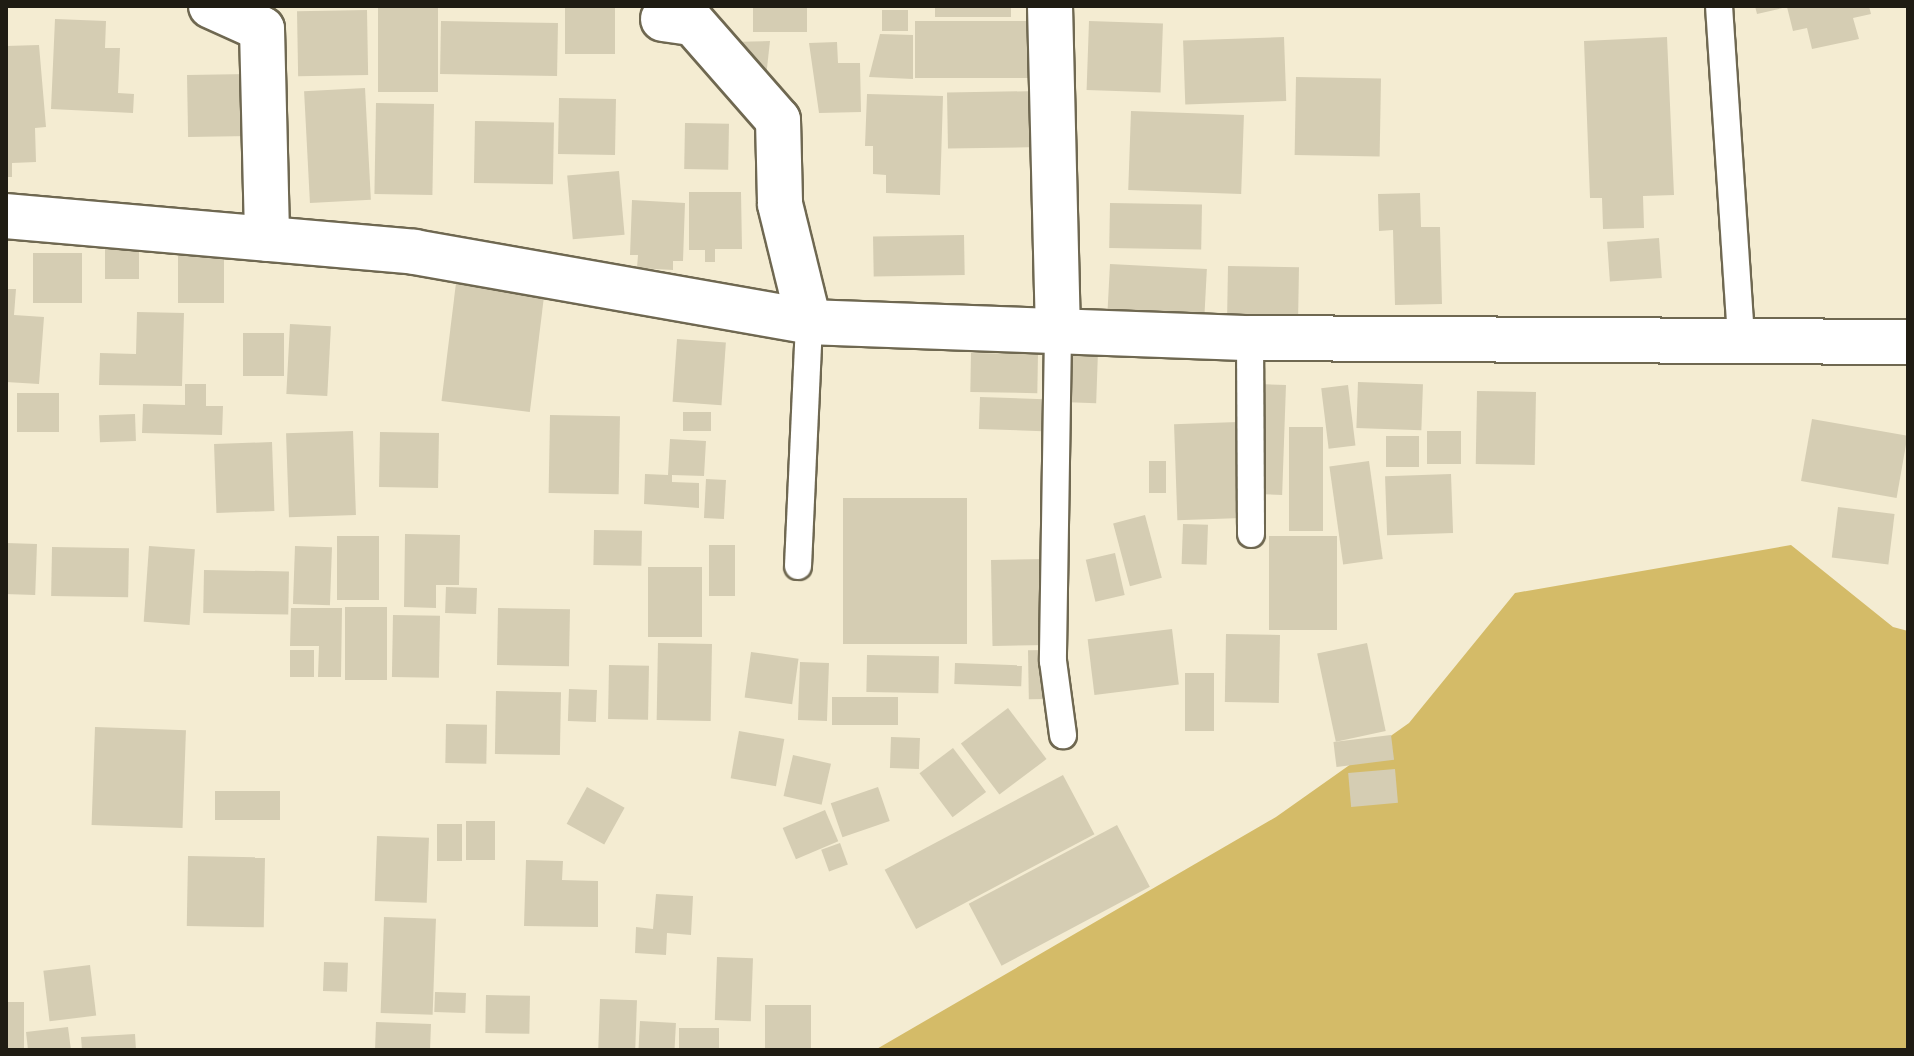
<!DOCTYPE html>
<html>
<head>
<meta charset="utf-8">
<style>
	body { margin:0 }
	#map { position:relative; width:1914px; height:1056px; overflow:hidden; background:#f4ecd2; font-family:"Noto Sans",sans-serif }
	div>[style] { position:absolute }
	.green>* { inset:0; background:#d4bb68 }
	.building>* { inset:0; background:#d5cdb3; transform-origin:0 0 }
	.roads { filter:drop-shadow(2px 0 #6f6851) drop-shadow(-2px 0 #6f6851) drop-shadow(0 2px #6f6851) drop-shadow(0 -2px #6f6851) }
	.lane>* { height:26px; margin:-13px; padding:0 13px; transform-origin:13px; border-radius:13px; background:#fff }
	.street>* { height:44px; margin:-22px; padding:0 22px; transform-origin:22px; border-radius:22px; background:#fff }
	span { translate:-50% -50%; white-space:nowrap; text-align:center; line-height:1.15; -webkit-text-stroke:6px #fefaea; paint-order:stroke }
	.frame { position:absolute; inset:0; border:8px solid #1f1c13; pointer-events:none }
</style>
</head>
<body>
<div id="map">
	<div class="green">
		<div style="clip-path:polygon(1791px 545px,1893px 627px,1908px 631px,1908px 1050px,875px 1050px,1276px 817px,1409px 723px,1515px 593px)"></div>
	</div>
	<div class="building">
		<div style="left:378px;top:6px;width:60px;height:86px"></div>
		<div style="left:565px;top:6px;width:50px;height:48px"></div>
		<div style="left:753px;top:6px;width:54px;height:26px"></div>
		<div style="left:935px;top:6px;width:76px;height:11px"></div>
		<div style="clip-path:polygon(1755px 6px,1869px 6px,1871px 14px,1853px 18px,1859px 39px,1812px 49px,1807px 28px,1793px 31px,1787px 7px,1757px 14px)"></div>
		<div style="left:367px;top:10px;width:65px;height:70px;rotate:89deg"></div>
		<div style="left:882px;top:10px;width:26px;height:21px"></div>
		<div style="clip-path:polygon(55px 19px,106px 21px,105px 48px,120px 48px,118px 93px,134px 94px,133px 113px,51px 109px)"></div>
		<div style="left:441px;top:21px;width:117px;height:53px;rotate:1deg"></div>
		<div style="left:915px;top:21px;width:122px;height:57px"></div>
		<div style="left:1089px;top:21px;width:74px;height:69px;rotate:2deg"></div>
		<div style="clip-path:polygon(880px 34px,913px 35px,913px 79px,869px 77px)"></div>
		<div style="left:1284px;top:37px;width:64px;height:101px;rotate:88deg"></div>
		<div style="clip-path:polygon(1667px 37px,1674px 195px,1643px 196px,1644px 228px,1603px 229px,1602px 198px,1590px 198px,1584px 41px)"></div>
		<div style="clip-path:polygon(770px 41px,766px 77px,728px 42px)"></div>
		<div style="clip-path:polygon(837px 42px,838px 63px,860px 63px,861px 112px,819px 113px,809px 43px)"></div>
		<div style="clip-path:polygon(39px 45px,46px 127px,35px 128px,36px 162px,12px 163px,12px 177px,6px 177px,6px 46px)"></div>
		<div style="left:249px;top:74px;width:62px;height:62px;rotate:89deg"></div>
		<div style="left:1296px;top:77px;width:85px;height:78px;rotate:1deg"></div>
		<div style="left:365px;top:88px;width:112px;height:61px;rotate:87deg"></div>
		<div style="left:1039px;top:91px;width:56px;height:92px;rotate:89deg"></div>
		<div style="clip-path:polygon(867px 94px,943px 96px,940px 195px,886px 193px,886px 175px,873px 174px,873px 146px,865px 146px)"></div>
		<div style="left:559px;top:98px;width:57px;height:56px;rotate:1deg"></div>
		<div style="left:376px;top:103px;width:58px;height:91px;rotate:1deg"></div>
		<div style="left:1131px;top:111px;width:113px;height:79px;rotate:2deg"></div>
		<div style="left:475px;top:121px;width:79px;height:62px;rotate:1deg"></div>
		<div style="left:685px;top:123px;width:44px;height:46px;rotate:1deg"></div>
		<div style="left:619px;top:171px;width:64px;height:52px;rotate:85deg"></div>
		<div style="clip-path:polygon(689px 192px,741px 192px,742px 249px,715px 249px,715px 262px,705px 262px,705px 250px,689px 250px)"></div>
		<div style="clip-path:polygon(1420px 193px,1421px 227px,1440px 227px,1442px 304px,1395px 305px,1393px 230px,1379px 231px,1378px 194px)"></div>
		<div style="clip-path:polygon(632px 200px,685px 203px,683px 261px,673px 261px,673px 270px,637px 268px,638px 255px,630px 255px)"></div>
		<div style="left:1110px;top:203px;width:92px;height:45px;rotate:1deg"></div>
		<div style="left:964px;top:235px;width:40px;height:91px;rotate:89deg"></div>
		<div style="left:105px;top:236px;width:34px;height:43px"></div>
		<div style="left:1659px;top:238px;width:40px;height:52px;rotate:86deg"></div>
		<div style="left:33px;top:253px;width:49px;height:50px"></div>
		<div style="left:178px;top:256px;width:46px;height:47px"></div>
		<div style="left:1110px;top:264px;width:97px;height:48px;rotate:3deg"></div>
		<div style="left:1228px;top:266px;width:71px;height:48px;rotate:1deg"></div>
		<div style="left:456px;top:283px;width:89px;height:119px;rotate:7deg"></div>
		<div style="clip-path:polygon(6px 289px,16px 289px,14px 315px,44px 317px,39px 384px,6px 382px)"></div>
		<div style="clip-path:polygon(137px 312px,184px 313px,182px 386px,99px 385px,100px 353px,136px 354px)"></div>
		<div style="left:290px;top:324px;width:41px;height:70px;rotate:3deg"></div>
		<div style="left:243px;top:333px;width:41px;height:43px"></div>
		<div style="left:677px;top:339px;width:49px;height:63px;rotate:4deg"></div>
		<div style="left:1064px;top:350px;width:34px;height:52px;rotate:2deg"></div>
		<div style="left:971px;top:353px;width:67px;height:39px;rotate:1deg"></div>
		<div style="left:1358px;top:382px;width:65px;height:46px;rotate:2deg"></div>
		<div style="clip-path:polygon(185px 384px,206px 384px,206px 406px,223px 406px,222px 435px,142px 433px,143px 404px,185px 405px)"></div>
		<div style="left:1258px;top:384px;width:28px;height:110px;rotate:2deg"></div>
		<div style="left:1348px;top:385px;width:61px;height:27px;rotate:83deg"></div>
		<div style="left:1477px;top:391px;width:59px;height:73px;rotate:1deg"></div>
		<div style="left:17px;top:393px;width:42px;height:39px"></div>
		<div style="left:980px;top:397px;width:64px;height:32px;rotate:2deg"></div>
		<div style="left:683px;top:412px;width:28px;height:19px"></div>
		<div style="left:135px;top:414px;width:27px;height:36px;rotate:88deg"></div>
		<div style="left:550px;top:415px;width:70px;height:78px;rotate:1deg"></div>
		<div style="left:1812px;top:419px;width:97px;height:63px;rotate:10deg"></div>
		<div style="left:1238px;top:422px;width:96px;height:64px;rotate:88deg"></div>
		<div style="left:1289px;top:427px;width:34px;height:104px"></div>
		<div style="left:353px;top:431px;width:84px;height:67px;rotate:88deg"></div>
		<div style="left:1427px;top:431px;width:34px;height:33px"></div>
		<div style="left:380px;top:432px;width:59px;height:55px;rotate:1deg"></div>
		<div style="left:1386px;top:436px;width:33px;height:31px"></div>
		<div style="clip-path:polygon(670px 439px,706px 441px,704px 476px,672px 475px,672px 482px,699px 483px,699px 508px,644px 504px,645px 474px,668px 475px)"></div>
		<div style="left:272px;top:442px;width:69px;height:58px;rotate:88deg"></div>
		<div style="left:1149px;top:461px;width:17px;height:32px"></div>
		<div style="left:1369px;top:461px;width:99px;height:40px;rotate:82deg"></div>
		<div style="left:1451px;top:474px;width:59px;height:66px;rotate:88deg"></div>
		<div style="left:706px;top:479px;width:20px;height:39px;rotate:3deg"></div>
		<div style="left:967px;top:498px;width:146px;height:124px;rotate:90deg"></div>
		<div style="left:1838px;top:507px;width:57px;height:51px;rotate:7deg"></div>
		<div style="left:1145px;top:515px;width:65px;height:33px;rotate:75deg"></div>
		<div style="left:1183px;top:524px;width:25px;height:40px;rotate:2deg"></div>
		<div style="left:594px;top:530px;width:48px;height:35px;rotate:1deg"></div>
		<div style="clip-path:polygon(405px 534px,460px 535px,459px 585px,436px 585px,436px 608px,404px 607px)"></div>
		<div style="left:337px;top:536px;width:42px;height:64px"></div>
		<div style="left:1269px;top:536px;width:68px;height:94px"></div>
		<div style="left:6px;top:543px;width:31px;height:51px;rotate:2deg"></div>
		<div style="left:709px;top:545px;width:26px;height:51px"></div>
		<div style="left:149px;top:546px;width:46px;height:76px;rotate:4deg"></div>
		<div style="left:295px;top:546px;width:37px;height:58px;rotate:2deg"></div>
		<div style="left:52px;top:547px;width:77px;height:49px;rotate:1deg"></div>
		<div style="left:1115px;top:553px;width:43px;height:30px;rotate:77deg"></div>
		<div style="left:1045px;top:559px;width:86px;height:54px;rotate:89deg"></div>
		<div style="left:648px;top:567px;width:54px;height:70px"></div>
		<div style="left:204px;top:570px;width:85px;height:43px;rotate:1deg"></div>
		<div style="left:446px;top:587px;width:31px;height:26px;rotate:2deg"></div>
		<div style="left:345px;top:607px;width:42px;height:73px"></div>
		<div style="clip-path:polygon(291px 608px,342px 608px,341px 677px,318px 677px,319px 646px,290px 646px)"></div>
		<div style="left:498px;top:608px;width:72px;height:57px;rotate:1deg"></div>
		<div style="left:393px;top:615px;width:47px;height:62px;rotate:1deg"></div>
		<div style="left:1172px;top:629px;width:56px;height:85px;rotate:83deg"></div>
		<div style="left:1226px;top:634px;width:54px;height:68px;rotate:1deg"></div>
		<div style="left:658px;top:643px;width:54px;height:77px;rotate:1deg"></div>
		<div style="left:1367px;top:643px;width:90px;height:51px;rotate:78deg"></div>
		<div style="left:290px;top:650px;width:24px;height:27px"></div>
		<div style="left:1047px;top:650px;width:49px;height:19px;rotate:89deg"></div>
		<div style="left:751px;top:652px;width:48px;height:46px;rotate:8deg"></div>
		<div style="left:867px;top:655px;width:72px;height:37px;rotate:1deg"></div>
		<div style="left:800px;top:662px;width:29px;height:58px;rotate:2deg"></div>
		<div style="left:955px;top:663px;width:67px;height:21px;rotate:2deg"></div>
		<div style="left:609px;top:665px;width:40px;height:54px;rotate:1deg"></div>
		<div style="left:1214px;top:673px;width:58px;height:29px;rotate:90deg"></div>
		<div style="left:569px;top:689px;width:28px;height:32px;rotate:2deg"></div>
		<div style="left:496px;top:691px;width:65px;height:63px;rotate:1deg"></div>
		<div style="left:832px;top:697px;width:66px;height:28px"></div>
		<div style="left:1008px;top:708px;width:64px;height:59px;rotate:53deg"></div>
		<div style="left:446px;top:724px;width:41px;height:39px;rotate:1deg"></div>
		<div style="left:95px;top:727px;width:91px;height:98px;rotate:2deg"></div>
		<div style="left:739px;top:731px;width:46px;height:48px;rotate:10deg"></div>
		<div style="left:1391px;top:735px;width:25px;height:58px;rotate:83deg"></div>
		<div style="left:891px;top:737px;width:29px;height:31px;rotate:2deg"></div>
		<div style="left:953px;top:748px;width:55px;height:42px;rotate:53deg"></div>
		<div style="left:793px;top:755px;width:39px;height:42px;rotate:13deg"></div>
		<div style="left:1395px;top:769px;width:34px;height:47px;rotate:85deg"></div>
		<div style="left:1063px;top:775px;width:67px;height:202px;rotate:62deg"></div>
		<div style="left:587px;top:787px;width:43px;height:42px;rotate:29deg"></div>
		<div style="left:878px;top:787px;width:36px;height:50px;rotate:71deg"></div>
		<div style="left:215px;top:791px;width:65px;height:29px"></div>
		<div style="left:825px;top:810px;width:34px;height:46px;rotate:67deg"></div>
		<div style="left:466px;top:821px;width:29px;height:39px"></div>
		<div style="left:437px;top:824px;width:25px;height:37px"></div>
		<div style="left:1117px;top:825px;width:70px;height:168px;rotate:62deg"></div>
		<div style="left:377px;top:836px;width:52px;height:65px;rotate:2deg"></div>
		<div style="left:840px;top:843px;width:23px;height:20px;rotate:70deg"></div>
		<div style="left:188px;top:856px;width:77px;height:70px;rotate:1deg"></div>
		<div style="clip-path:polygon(526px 860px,563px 861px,562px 880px,598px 881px,598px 927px,524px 926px)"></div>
		<div style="clip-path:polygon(656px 894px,693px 896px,691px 935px,667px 933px,666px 955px,635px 953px,636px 927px,653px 929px)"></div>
		<div style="left:384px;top:917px;width:52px;height:96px;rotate:2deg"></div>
		<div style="left:717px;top:957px;width:36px;height:63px;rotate:2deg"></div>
		<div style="left:324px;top:962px;width:24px;height:29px;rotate:2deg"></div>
		<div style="left:90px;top:965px;width:51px;height:47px;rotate:83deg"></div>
		<div style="left:435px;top:992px;width:31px;height:20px;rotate:2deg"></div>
		<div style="left:486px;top:995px;width:44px;height:38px;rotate:1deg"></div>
		<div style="left:600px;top:999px;width:37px;height:50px;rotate:2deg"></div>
		<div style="left:6px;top:1002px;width:18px;height:48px"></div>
		<div style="left:765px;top:1005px;width:46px;height:45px"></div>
		<div style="left:640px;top:1021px;width:36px;height:29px;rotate:3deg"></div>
		<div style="left:376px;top:1022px;width:55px;height:28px;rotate:2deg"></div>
		<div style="clip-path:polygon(68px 1027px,71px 1050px,28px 1050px,26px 1032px)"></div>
		<div style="left:679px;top:1028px;width:40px;height:22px"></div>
		<div style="clip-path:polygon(135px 1034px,136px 1050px,82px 1050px,81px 1037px)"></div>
	</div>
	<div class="roads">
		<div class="lane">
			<div style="left:1719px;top:6px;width:334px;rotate:86.2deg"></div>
			<div style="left:1058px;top:334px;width:327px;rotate:90.9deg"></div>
			<div style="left:1053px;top:661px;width:75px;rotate:82.3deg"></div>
			<div style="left:1250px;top:338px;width:196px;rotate:89.7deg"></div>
			<div style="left:798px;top:566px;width:244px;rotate:-87.4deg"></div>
		</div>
		<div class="street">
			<div style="left:211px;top:6px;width:56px;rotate:24.3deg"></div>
			<div style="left:262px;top:29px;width:210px;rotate:88.6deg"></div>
			<div style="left:1050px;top:6px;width:328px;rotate:88.6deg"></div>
			<div style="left:663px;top:19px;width:30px;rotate:8deg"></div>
			<div style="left:693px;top:23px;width:129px;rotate:48.8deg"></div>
			<div style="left:778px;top:120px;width:84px;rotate:88.6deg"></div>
			<div style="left:780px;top:204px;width:122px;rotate:76.2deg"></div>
			<div style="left:6px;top:216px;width:410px;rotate:5deg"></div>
			<div style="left:414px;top:252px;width:401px;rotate:10deg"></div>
			<div style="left:809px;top:322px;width:441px;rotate:2.1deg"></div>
			<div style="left:1250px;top:338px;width:658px;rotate:0.35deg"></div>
		</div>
	</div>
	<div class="frame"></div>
</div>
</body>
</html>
